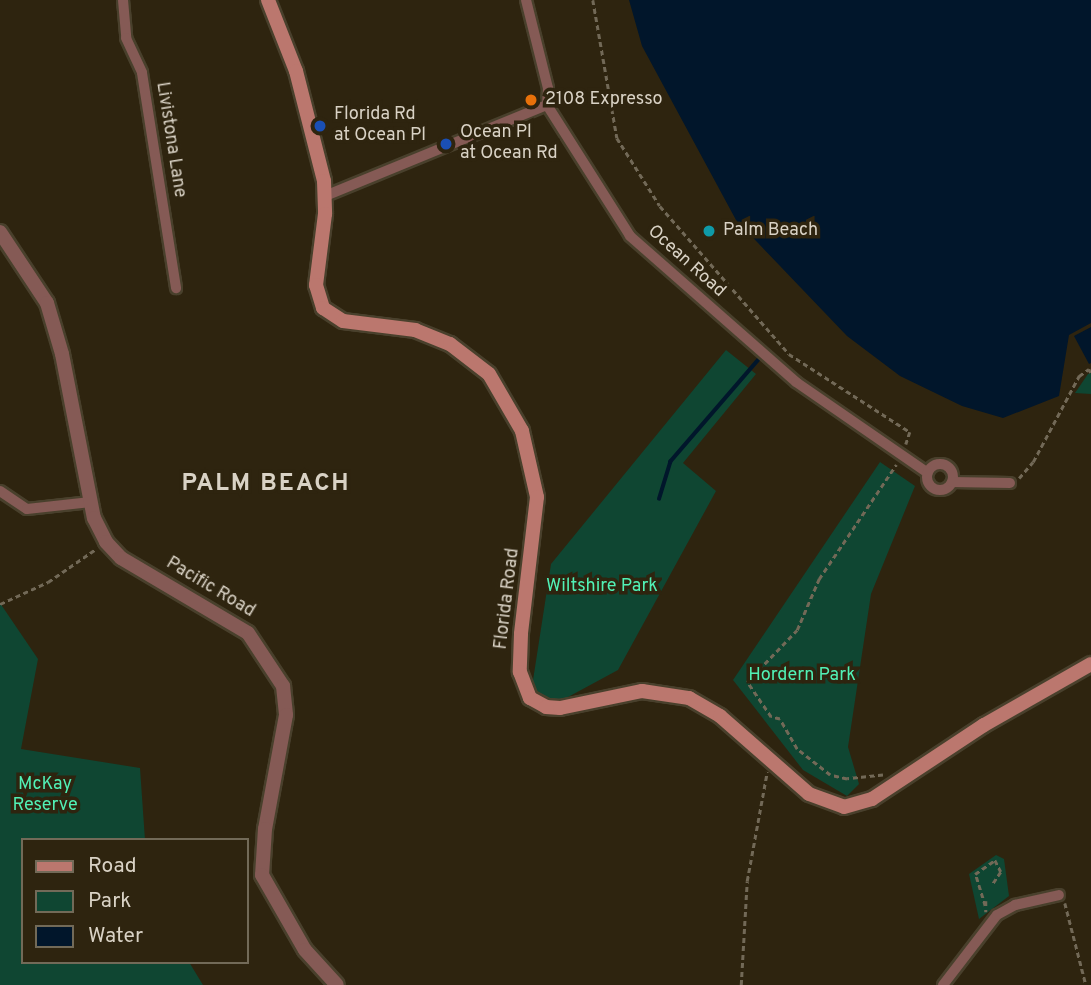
<!DOCTYPE html>
<html>
<head>
<meta charset="utf-8">
<style>
	body { margin:0 }
	#map { position:relative; width:1091px; height:985px; overflow:hidden; background:#2e240f; font-family:Overpass,sans-serif }
	div>[style] { position:absolute }
	.green>* { inset:0; background:#0f4632 }
	.water>* { inset:0; background:#01162b }
	.stream>* { height:3.5px; margin:-1.75px; padding:0 1.75px; transform-origin:1.75px; border-radius:1.75px; background:#01162b }
	.path>* { height:2.5px; margin-top:-1.25px; transform-origin:0; background:repeating-linear-gradient(90deg,#726957 0 5px,transparent 0 8.5px) }
	.roads { filter:drop-shadow(2px 0 #49402c) drop-shadow(-2px 0 #49402c) drop-shadow(0 2px #49402c) drop-shadow(0 -2px #49402c) }
	.minor>* { height:10px; margin:-5px; padding:0 5px; transform-origin:5px; border-radius:5px; background:#855a55 }
	.minor>.ring { margin:-5px; padding:0; box-sizing:content-box; background:none; border:10px solid #855a55; border-radius:50% }
	.tertiary>* { height:14px; margin:-7px; padding:0 7px; transform-origin:7px; border-radius:7px; background:#855a55 }
	.secondary>* { height:14px; margin:-7px; padding:0 7px; transform-origin:7px; border-radius:7px; background:#bb776e }
	.dots>* { width:19px; height:19px; translate:-50% -50%; box-sizing:border-box; border:4px solid #2e240f; border-radius:50% }
	span { translate:-50% -50%; white-space:nowrap; text-align:center; line-height:1.15; -webkit-text-stroke:7px #2e240f; paint-order:stroke }
	.poi-label { font-size:18px; color:#d9d2c5 }
	.left { translate:0 -50%; text-align:left }
	.street-label { font-size:18px; color:#d9d2c5 }
	.park-label { font-size:18px; color:#51f1b6 }
	.district-label { font-size:24px; color:#d9d2c5; font-weight:700; letter-spacing:2px }
	.legend { position:absolute; left:21px; top:838px; width:228px; height:126px; box-sizing:border-box; background:#2e240f; border:2px solid #726a58; margin:0; padding:9px 12px; list-style:none; font-size:21px; color:#d9d2c5 }
	.legend li { display:flex; align-items:center; gap:14px; height:35px }
	.legend b { width:35px; border:2px solid #726a58 }
</style>
</head>
<body>
<div id="map">
	<div class="green">
		<div style="clip-path:polygon(726px 350px,756px 374px,683px 463px,716px 491px,618px 670px,544px 710px,529px 706px,551px 564px)"></div>
		<div style="clip-path:polygon(1091px 373px,1091px 394px,1075px 393px,1088px 374px)"></div>
		<div style="clip-path:polygon(880px 462px,915px 486px,871px 594px,848px 747px,859px 784px,847px 796px,803px 770px,733px 680px)"></div>
		<div style="clip-path:polygon(0 603px,38px 659px,21px 749px,140px 768px,145px 840px,23px 840px,23px 962px,189px 962px,203px 985px,0 985px)"></div>
		<div style="clip-path:polygon(996px 855px,1004px 859px,1009px 896px,979px 919px,969px 874px)"></div>
	</div>
	<div class="water">
		<div style="clip-path:polygon(629px 0,1091px 0,1091px 323px,1069px 335px,1059px 396px,1003px 418px,962px 406px,900px 376px,847px 336px,736px 220px,642px 46px)"></div>
		<div style="clip-path:polygon(1091px 327px,1091px 363px,1089px 364px,1074px 336px)"></div>
	</div>
	<div class="stream">
		<div style="left:659px;top:499px;width:39px;rotate:-73deg"></div>
		<div style="left:670px;top:462px;width:135px;rotate:-49.2deg"></div>
	</div>
	<div class="path">
		<div style="left:593px;top:0;width:140px;rotate:80.1deg"></div>
		<div style="left:617px;top:138px;width:80px;rotate:57.7deg"></div>
		<div style="left:660px;top:206px;width:196px;rotate:48.9deg"></div>
		<div style="left:789px;top:354px;width:144px;rotate:32.8deg"></div>
		<div style="left:910px;top:432px;width:13px;rotate:108deg"></div>
		<div style="left:1019px;top:478px;width:21px;rotate:-49deg"></div>
		<div style="left:1033px;top:462px;width:98px;rotate:-61.9deg"></div>
		<div style="left:1079px;top:376px;width:12px;rotate:-35deg"></div>
		<div style="left:1089px;top:369px;width:4px;rotate:63deg"></div>
		<div style="left:0;top:604px;width:53px;rotate:-24.6deg"></div>
		<div style="left:48px;top:582px;width:58px;rotate:-34.5deg"></div>
		<div style="left:883px;top:775px;width:36px;rotate:174deg"></div>
		<div style="left:847px;top:779px;width:17px;rotate:-167deg"></div>
		<div style="left:830px;top:775px;width:42px;rotate:-141.8deg"></div>
		<div style="left:797px;top:749px;width:34px;rotate:-120deg"></div>
		<div style="left:780px;top:719px;width:9px;rotate:-167deg"></div>
		<div style="left:771px;top:717px;width:42px;rotate:-124.4deg"></div>
		<div style="left:747px;top:682px;width:72px;rotate:-46.1deg"></div>
		<div style="left:797px;top:630px;width:56px;rotate:-66.7deg"></div>
		<div style="left:819px;top:579px;width:138px;rotate:-56deg"></div>
		<div style="left:986px;top:901px;width:11px;rotate:90deg"></div>
		<div style="left:1065px;top:903px;width:85px;rotate:75.6deg"></div>
		<div style="left:985px;top:906px;width:34px;rotate:-107deg"></div>
		<div style="left:975px;top:874px;width:24px;rotate:-35deg"></div>
		<div style="left:995px;top:860px;width:13px;rotate:63deg"></div>
		<div style="left:1001px;top:872px;width:14px;rotate:124deg"></div>
		<div style="left:741px;top:985px;width:104px;rotate:-86.7deg"></div>
		<div style="left:747px;top:881px;width:111px;rotate:-79.6deg"></div>
	</div>
	<div class="roads">
		<div class="minor">
			<div style="left:123px;top:0;width:38px;rotate:85deg"></div>
			<div style="left:126px;top:38px;width:38px;rotate:65deg"></div>
			<div style="left:142px;top:73px;width:218px;rotate:81deg"></div>
			<div style="left:526px;top:0;width:91px;rotate:76deg"></div>
			<div style="left:548px;top:88px;width:17px;rotate:93deg"></div>
			<div style="left:547px;top:105px;width:155px;rotate:57.6deg"></div>
			<div style="left:630px;top:236px;width:221px;rotate:41.3deg"></div>
			<div style="left:796px;top:382px;width:160px;rotate:34.6deg"></div>
			<div style="left:325px;top:196px;width:240px;rotate:-22.3deg"></div>
			<div class="ring" style="left:927px;top:464px;width:16px;height:16px"></div>
			<div style="left:952px;top:482px;width:58px;rotate:1deg"></div>
			<div style="left:0;top:491px;width:32px;rotate:34deg"></div>
			<div style="left:27px;top:509px;width:64px;rotate:-6.2deg"></div>
			<div style="left:943px;top:985px;width:88px;rotate:-52.4deg"></div>
			<div style="left:997px;top:915px;width:21px;rotate:-29deg"></div>
			<div style="left:1015px;top:905px;width:45px;rotate:-12.8deg"></div>
		</div>
		<div class="tertiary">
			<div style="left:0;top:232px;width:85px;rotate:56.5deg"></div>
			<div style="left:47px;top:303px;width:53px;rotate:73.6deg"></div>
			<div style="left:62px;top:354px;width:167px;rotate:79deg"></div>
			<div style="left:94px;top:518px;width:27px;rotate:63deg"></div>
			<div style="left:106px;top:542px;width:22px;rotate:47deg"></div>
			<div style="left:121px;top:558px;width:147px;rotate:30.6deg"></div>
			<div style="left:248px;top:633px;width:64px;rotate:56.6deg"></div>
			<div style="left:283px;top:686px;width:29px;rotate:84deg"></div>
			<div style="left:286px;top:715px;width:116px;rotate:100.4deg"></div>
			<div style="left:265px;top:829px;width:46px;rotate:93.7deg"></div>
			<div style="left:262px;top:875px;width:86px;rotate:60.2deg"></div>
			<div style="left:305px;top:950px;width:47px;rotate:47.6deg"></div>
		</div>
		<div class="secondary">
			<div style="left:268px;top:0;width:76px;rotate:68.5deg"></div>
			<div style="left:296px;top:71px;width:114px;rotate:75.7deg"></div>
			<div style="left:324px;top:181px;width:33px;rotate:88deg"></div>
			<div style="left:325px;top:214px;width:72px;rotate:97.2deg"></div>
			<div style="left:316px;top:285px;width:24px;rotate:73deg"></div>
			<div style="left:323px;top:308px;width:24px;rotate:33deg"></div>
			<div style="left:343px;top:321px;width:73px;rotate:7.1deg"></div>
			<div style="left:415px;top:330px;width:38px;rotate:22deg"></div>
			<div style="left:450px;top:344px;width:49px;rotate:37.6deg"></div>
			<div style="left:489px;top:374px;width:66px;rotate:59.9deg"></div>
			<div style="left:522px;top:431px;width:68px;rotate:77.2deg"></div>
			<div style="left:537px;top:497px;width:138px;rotate:96.7deg"></div>
			<div style="left:521px;top:634px;width:38px;rotate:92deg"></div>
			<div style="left:520px;top:672px;width:28px;rotate:69deg"></div>
			<div style="left:530px;top:698px;width:18px;rotate:29deg"></div>
			<div style="left:546px;top:707px;width:14px;rotate:4deg"></div>
			<div style="left:560px;top:708px;width:84px;rotate:-11.7deg"></div>
			<div style="left:642px;top:691px;width:48px;rotate:8.5deg"></div>
			<div style="left:689px;top:698px;width:36px;rotate:30deg"></div>
			<div style="left:720px;top:716px;width:118px;rotate:41.2deg"></div>
			<div style="left:809px;top:794px;width:37px;rotate:20deg"></div>
			<div style="left:844px;top:807px;width:29px;rotate:-16deg"></div>
			<div style="left:872px;top:799px;width:134px;rotate:-33.5deg"></div>
			<div style="left:984px;top:725px;width:123px;rotate:-29.7deg"></div>
		</div>
	</div>
	<div class="dots">
		<div style="left:531px;top:100px;background:#e8710a"></div>
		<div style="left:320px;top:126px;background:#1a4fb4"></div>
		<div style="left:446px;top:144px;background:#1a4fb4"></div>
		<div style="left:709px;top:231px;background:#0f9aa8"></div>
	</div>
	<div class="poi-label">
		<span class="left" style="left:545px;top:100px">2108 Expresso</span>
		<span class="left" style="left:334px;top:126px">Florida Rd<br>at Ocean Pl</span>
		<span class="left" style="left:460px;top:144px">Ocean Pl<br>at Ocean Rd</span>
		<span class="left" style="left:723px;top:231px">Palm Beach</span>
	</div>
	<div class="street-label">
		<span style="left:170px;top:140px;rotate:81deg">Livistona Lane</span>
		<span style="left:686px;top:262px;rotate:42deg">Ocean Road</span>
		<span style="left:210px;top:588px;rotate:31deg">Pacific Road</span>
		<span style="left:508px;top:599px;rotate:-83deg">Florida Road</span>
	</div>
	<div class="park-label">
		<span style="left:602px;top:587px">Wiltshire Park</span>
		<span style="left:802px;top:676px">Hordern Park</span>
		<span style="left:45px;top:796px">McKay<br>Reserve</span>
	</div>
	<div class="district-label">
		<span style="left:266px;top:485px">PALM BEACH</span>
	</div>
	<ul class="legend">
	<li><b style="height:9px;background:#bb776e"></b>Road</li>
	<li><b style="height:19px;background:#0f4632"></b>Park</li>
	<li><b style="height:19px;background:#01162b"></b>Water</li>
	</ul>
</div>
</body>
</html>
